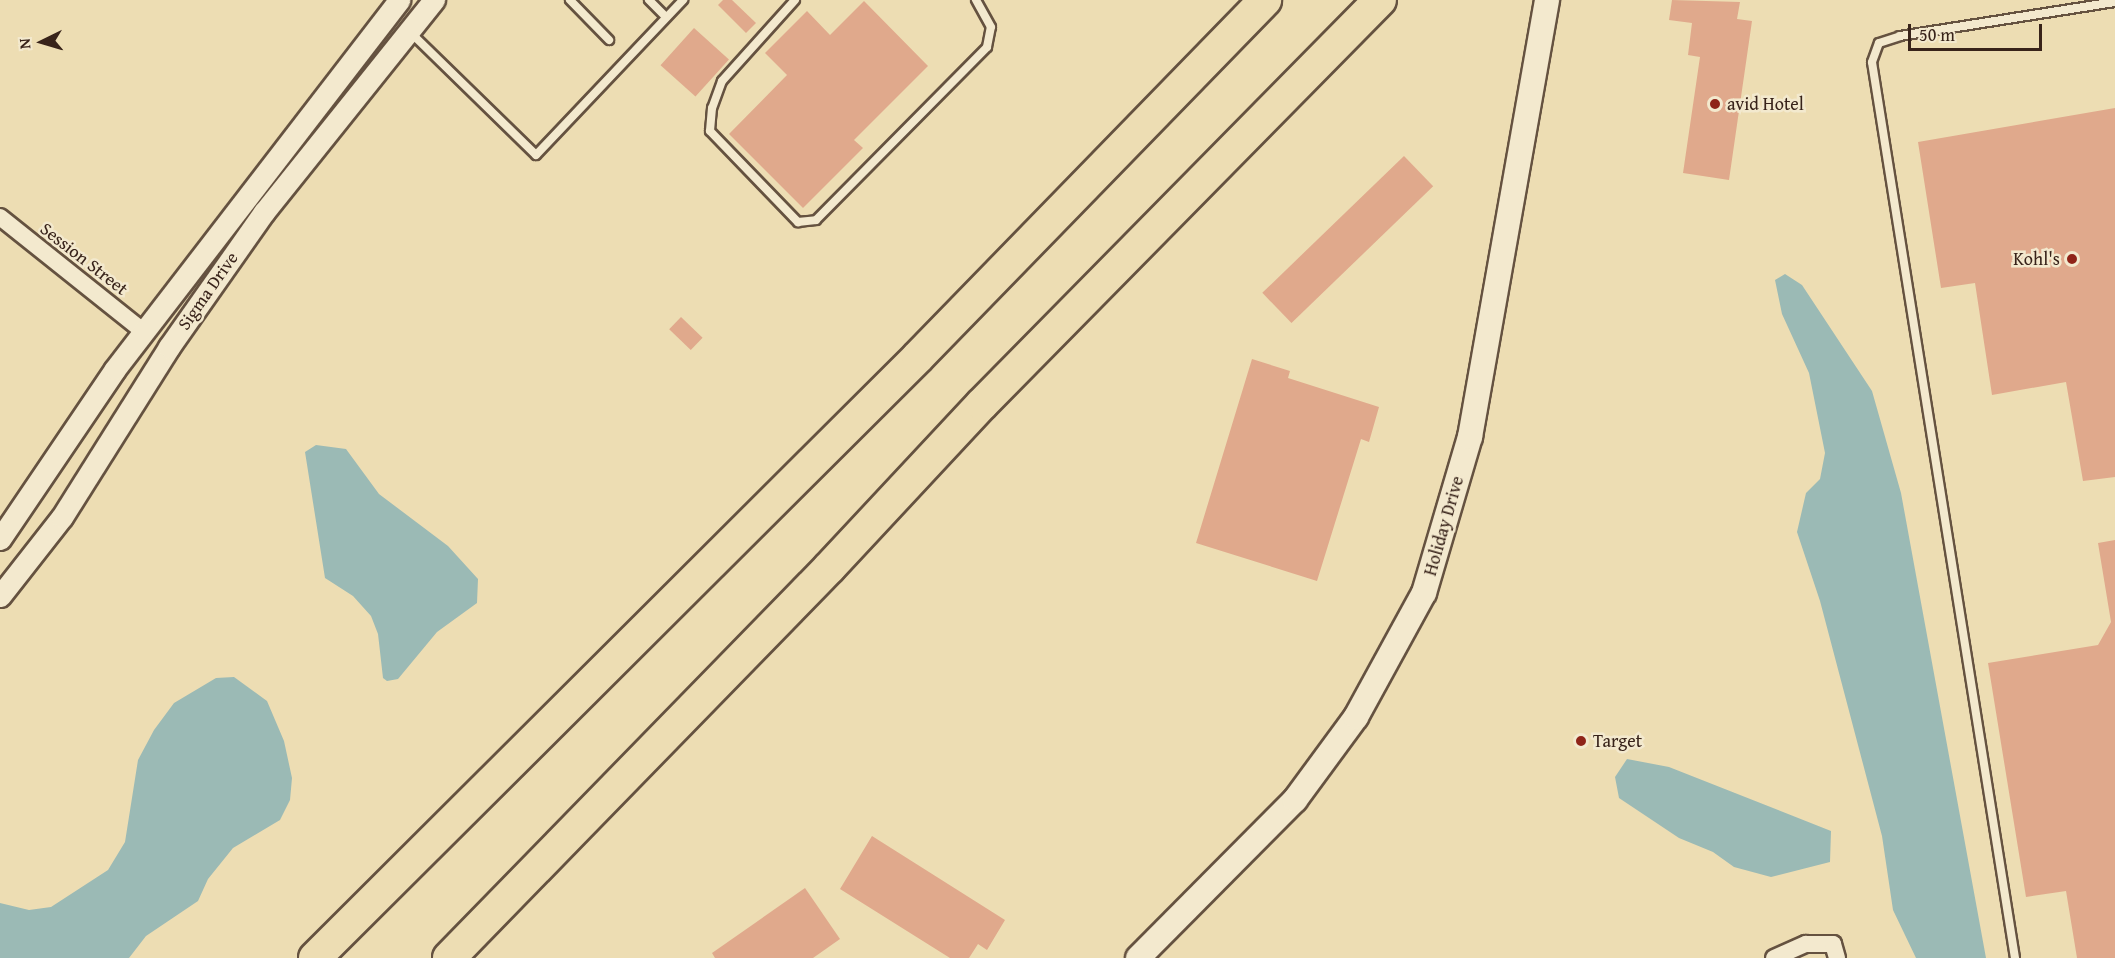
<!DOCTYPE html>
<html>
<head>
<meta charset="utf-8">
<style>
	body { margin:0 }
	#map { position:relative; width:2115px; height:958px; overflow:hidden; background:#edddb3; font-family:"Gentium Book Plus",serif }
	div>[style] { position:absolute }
	.water>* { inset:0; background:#9bbab5 }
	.building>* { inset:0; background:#e0a98c; transform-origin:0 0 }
	.roads { filter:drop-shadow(2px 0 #655240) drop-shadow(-2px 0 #655240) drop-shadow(0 2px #655240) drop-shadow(0 -2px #655240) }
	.service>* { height:8px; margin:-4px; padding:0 4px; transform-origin:4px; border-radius:4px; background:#f3e9ce }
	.minor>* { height:16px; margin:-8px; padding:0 8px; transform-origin:8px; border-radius:8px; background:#f3e9ce }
	.tertiary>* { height:21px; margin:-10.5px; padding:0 10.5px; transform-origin:10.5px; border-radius:10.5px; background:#f3e9ce }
	.secondary>* { height:24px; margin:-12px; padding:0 12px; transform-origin:12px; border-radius:12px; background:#f3e9ce }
	.motorway>* { height:32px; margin:-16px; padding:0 16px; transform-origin:16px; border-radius:16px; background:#edddb3 }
	.dots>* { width:16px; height:16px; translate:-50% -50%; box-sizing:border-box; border:3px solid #f3e9ce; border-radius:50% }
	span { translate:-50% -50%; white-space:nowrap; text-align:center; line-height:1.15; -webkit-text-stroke:5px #f3e9ce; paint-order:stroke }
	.poi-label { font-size:18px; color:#38231a }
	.left { translate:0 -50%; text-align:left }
	.right { translate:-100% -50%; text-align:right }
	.street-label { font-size:18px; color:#38231a }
	.north { position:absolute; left:12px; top:12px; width:60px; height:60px; -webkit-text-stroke:4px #f3e9ce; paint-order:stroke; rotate:265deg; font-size:16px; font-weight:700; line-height:24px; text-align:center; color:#38231a }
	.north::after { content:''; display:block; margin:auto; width:21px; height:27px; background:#38231a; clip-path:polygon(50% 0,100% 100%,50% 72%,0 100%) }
	.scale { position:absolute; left:1908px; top:24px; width:134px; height:27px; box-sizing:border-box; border:3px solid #38231a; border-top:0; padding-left:8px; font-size:18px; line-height:21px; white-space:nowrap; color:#38231a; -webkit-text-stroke:4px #f3e9ce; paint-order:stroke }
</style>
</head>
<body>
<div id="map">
	<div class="water">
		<div style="clip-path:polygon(1785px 274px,1802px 285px,1872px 391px,1901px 493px,1986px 958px,1916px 958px,1893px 910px,1882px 836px,1820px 601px,1797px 532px,1806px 493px,1820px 479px,1825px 453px,1809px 373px,1782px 314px,1775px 280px)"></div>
		<div style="clip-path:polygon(316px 445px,346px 449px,379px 494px,448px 546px,478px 579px,477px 603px,437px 632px,398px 679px,387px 681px,383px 678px,378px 634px,371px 616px,353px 596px,325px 578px,305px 452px)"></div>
		<div style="clip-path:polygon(234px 677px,267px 701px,284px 741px,292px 778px,290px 800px,280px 820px,233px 848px,208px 879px,198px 901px,146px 936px,129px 958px,0 958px,0 903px,29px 910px,51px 907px,108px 870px,125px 842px,138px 760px,154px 730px,174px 703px,216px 678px)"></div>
		<div style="clip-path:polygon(1627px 759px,1669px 767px,1831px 831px,1830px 862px,1771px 877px,1734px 867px,1713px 852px,1679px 838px,1619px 798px,1615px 777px)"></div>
	</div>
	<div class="building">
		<div style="clip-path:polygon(723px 0,732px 0,756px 23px,746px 33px,718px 5px)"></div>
		<div style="clip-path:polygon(1672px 0,1740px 2px,1737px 19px,1752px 21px,1729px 180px,1683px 173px,1700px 57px,1688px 55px,1692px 23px,1669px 20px)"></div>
		<div style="clip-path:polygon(864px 1px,928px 66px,854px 140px,863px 148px,803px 208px,729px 134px,787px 75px,765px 53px,807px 11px,830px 35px)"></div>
		<div style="left:694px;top:28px;width:47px;height:50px;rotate:42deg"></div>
		<div style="clip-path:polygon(2115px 108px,2115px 477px,2083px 481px,2066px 382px,1992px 395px,1975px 283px,1941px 288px,1918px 142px)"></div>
		<div style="left:1404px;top:156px;width:42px;height:197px;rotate:46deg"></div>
		<div style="left:681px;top:317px;width:30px;height:17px;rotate:44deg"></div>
		<div style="clip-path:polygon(1252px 359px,1290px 371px,1288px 378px,1379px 407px,1369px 442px,1361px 439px,1317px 581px,1196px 543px)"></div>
		<div style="clip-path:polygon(2115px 540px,2115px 958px,2077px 958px,2066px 891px,2026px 897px,1988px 663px,2098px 645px,2111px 622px,2098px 543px)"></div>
		<div style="clip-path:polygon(872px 836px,1005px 920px,987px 950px,978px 944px,969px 958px,950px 958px,840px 889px)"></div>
		<div style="clip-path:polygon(805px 888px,840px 939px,813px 958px,715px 958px,712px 953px)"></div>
	</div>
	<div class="roads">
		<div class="service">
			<div style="left:570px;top:0;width:56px;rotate:45.7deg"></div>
			<div style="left:649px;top:0;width:24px;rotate:45deg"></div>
			<div style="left:795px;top:0;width:109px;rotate:132deg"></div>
			<div style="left:722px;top:81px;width:29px;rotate:110deg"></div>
			<div style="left:712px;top:108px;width:23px;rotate:95deg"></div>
			<div style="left:710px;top:131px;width:127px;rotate:46deg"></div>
			<div style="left:798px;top:222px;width:18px;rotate:-6deg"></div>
			<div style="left:816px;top:220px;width:243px;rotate:-45.3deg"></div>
			<div style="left:987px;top:47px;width:20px;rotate:-79deg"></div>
			<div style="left:991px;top:27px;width:31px;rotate:-119deg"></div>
			<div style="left:410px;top:32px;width:176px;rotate:44.3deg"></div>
			<div style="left:536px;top:155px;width:214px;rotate:-46.5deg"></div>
			<div style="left:2015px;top:958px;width:907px;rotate:-99.07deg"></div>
			<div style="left:1872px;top:62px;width:20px;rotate:-70deg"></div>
			<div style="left:1879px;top:43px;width:22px;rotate:-18deg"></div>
			<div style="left:1900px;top:36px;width:218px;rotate:-9deg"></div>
		</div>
		<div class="minor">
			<div style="left:0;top:217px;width:184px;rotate:38.6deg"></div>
			<div style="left:1774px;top:958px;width:35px;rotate:-24deg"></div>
			<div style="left:1806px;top:944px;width:27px"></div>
			<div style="left:1833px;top:944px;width:15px;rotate:74deg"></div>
		</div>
		<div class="tertiary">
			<div style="left:0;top:539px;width:205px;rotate:-55.9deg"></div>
			<div style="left:115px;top:369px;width:466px;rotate:-52.4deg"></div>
			<div style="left:0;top:596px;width:100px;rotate:-51.9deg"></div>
			<div style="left:62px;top:517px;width:201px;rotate:-57.8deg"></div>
			<div style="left:169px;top:347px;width:165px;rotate:-54.9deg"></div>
			<div style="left:264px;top:212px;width:272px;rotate:-51.3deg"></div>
		</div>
		<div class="secondary">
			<div style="left:1138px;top:958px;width:223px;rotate:-45.2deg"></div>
			<div style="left:1295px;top:800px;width:103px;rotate:-53.7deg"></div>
			<div style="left:1356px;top:717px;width:141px;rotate:-61.3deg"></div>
			<div style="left:1424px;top:593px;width:163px;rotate:-73.6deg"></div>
			<div style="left:1470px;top:437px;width:444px;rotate:-80deg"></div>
		</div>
		<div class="motorway">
			<div style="left:315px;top:958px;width:851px;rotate:-44.9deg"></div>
			<div style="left:918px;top:357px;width:498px;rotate:-45.8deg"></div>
			<div style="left:449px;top:958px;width:545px;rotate:-45.74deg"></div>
			<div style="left:829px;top:568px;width:224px;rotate:-47deg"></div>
			<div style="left:982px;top:404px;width:567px;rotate:-45.43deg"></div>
		</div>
	</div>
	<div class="dots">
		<div style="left:1715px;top:104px;background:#8f2418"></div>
		<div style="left:2072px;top:259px;background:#8f2418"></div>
		<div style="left:1581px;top:741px;background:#8f2418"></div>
	</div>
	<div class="poi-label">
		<span class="left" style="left:1727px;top:104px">avid Hotel</span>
		<span class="right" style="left:2060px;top:259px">Kohl's</span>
		<span class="left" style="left:1593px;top:741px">Target</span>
	</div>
	<div class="street-label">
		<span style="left:84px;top:259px;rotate:38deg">Session Street</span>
		<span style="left:208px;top:291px;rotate:-55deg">Sigma Drive</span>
		<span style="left:1444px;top:526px;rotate:-74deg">Holiday Drive</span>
	</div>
	<div class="north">N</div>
	<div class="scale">50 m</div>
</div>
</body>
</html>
